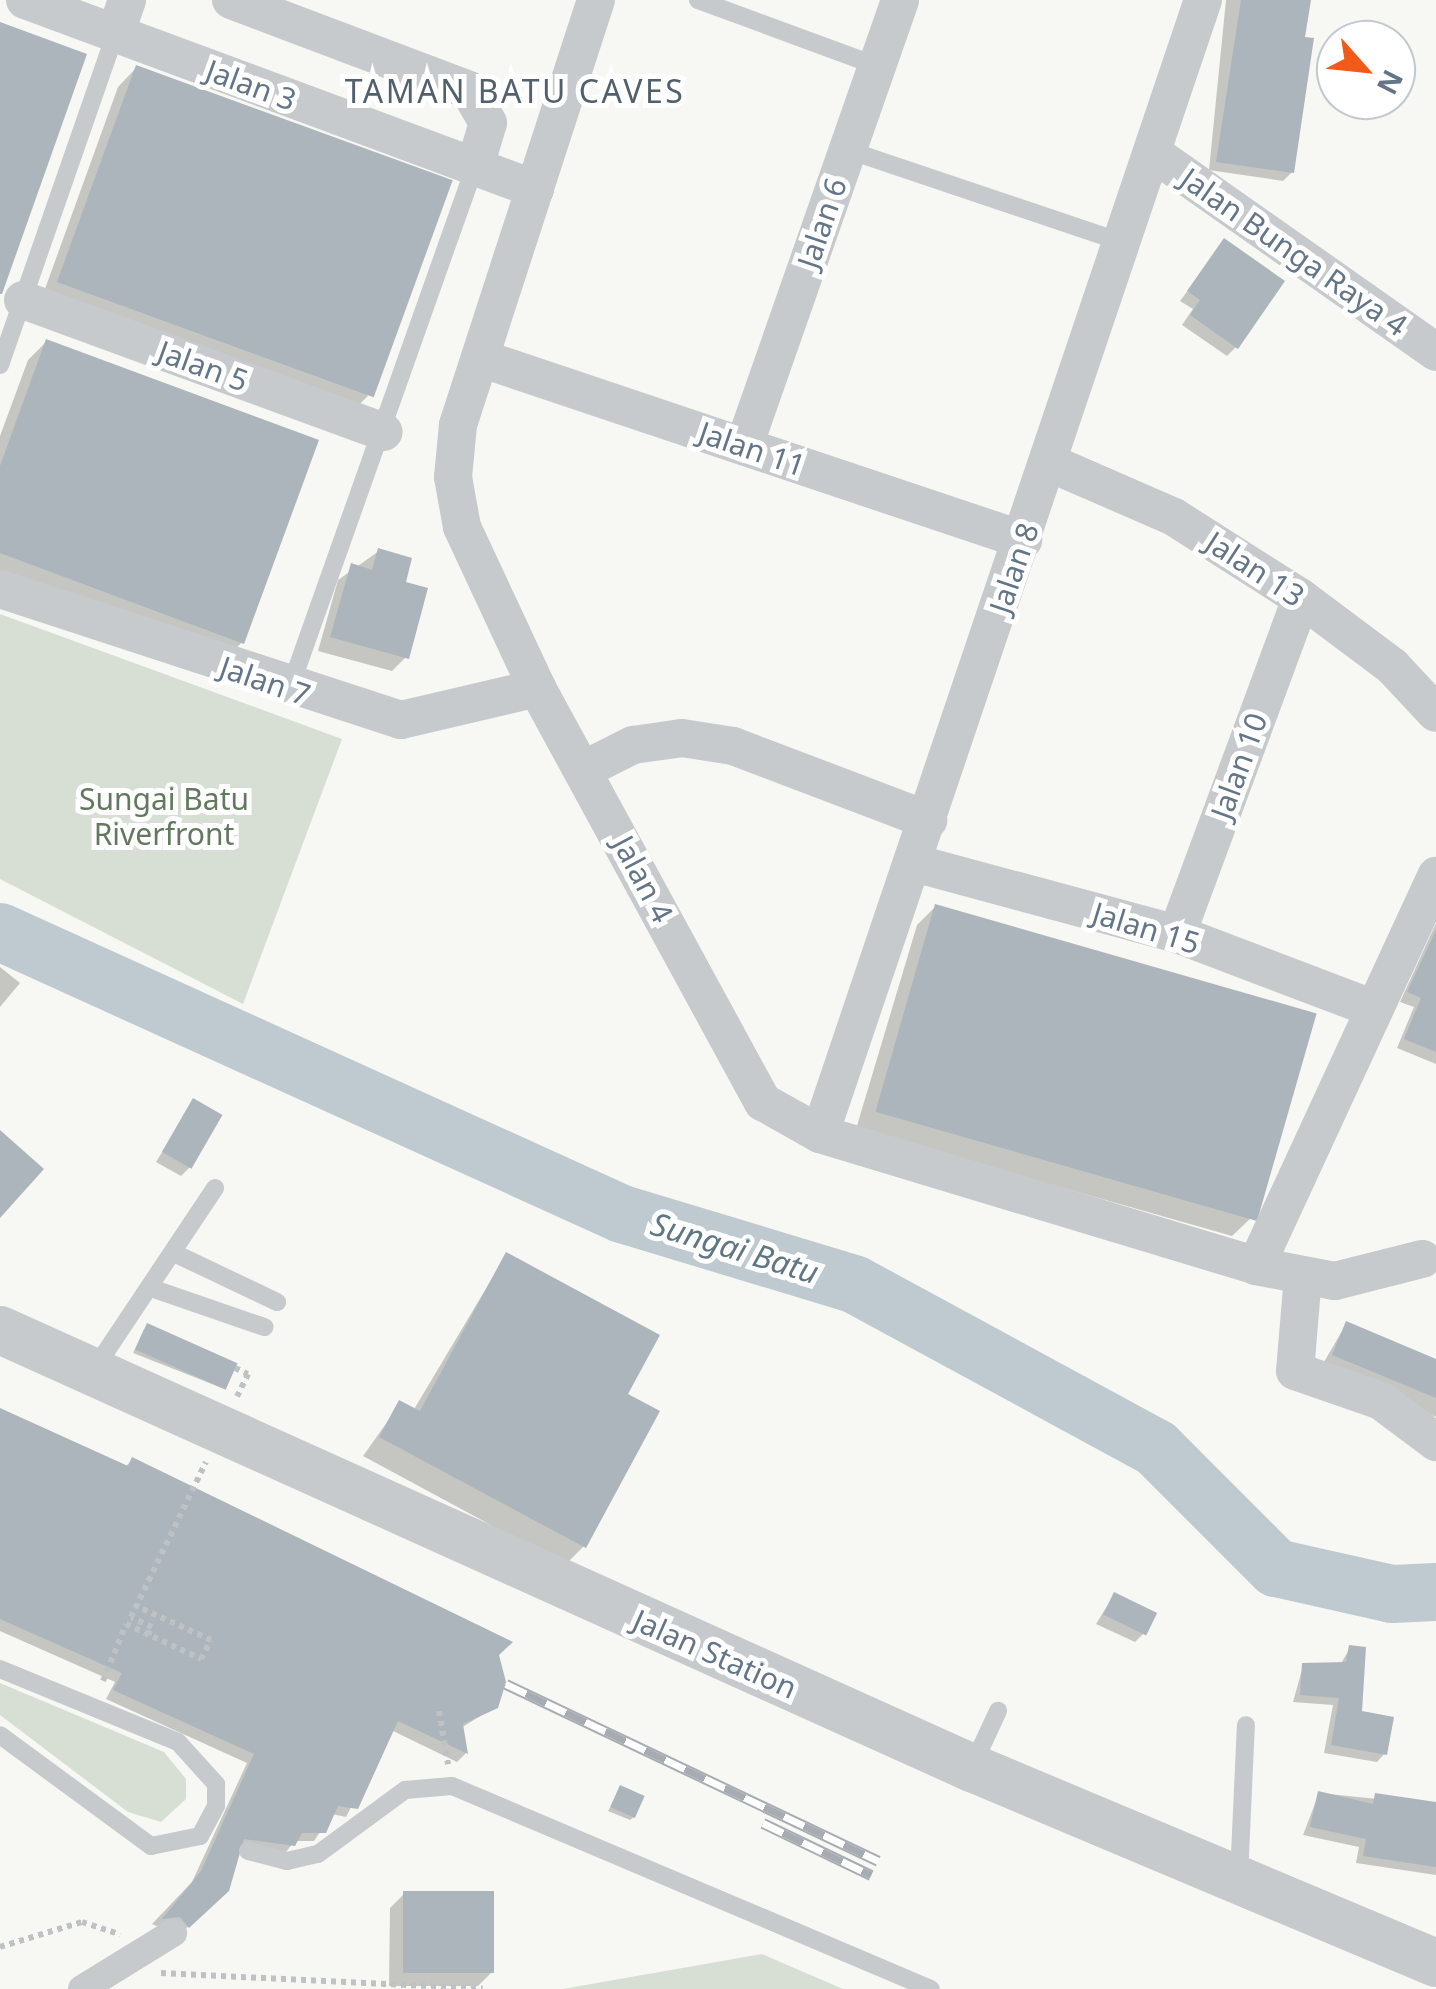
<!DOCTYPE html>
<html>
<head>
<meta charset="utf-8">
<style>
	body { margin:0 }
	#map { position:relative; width:1436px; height:1989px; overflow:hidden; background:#f7f7f3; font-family:"Noto Sans",sans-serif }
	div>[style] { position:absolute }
	.green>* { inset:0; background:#d7dfd4 }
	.shadow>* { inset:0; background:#0003 }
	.river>* { height:58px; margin:-29px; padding:0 29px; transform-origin:29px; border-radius:29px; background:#bfcad0 }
	.building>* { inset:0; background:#acb5bb; transform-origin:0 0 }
	.path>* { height:6px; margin-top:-3px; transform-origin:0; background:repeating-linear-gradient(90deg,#bfc2c4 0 5px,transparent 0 10px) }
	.service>* { height:18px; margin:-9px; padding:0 9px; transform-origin:9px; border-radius:9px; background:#c6cacd }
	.pedestrian>* { height:28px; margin:-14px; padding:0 14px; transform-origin:14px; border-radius:14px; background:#c6cacd }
	.minor>* { height:38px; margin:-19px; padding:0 19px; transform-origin:19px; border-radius:19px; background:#c6cacd }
	.tertiary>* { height:48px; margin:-24px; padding:0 24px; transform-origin:24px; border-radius:24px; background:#c6cacd }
	.rail>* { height:11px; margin-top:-5.5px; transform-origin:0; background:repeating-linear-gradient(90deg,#fff 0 22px,#a6acb2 0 44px); box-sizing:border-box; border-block:2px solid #a6acb2 }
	span { translate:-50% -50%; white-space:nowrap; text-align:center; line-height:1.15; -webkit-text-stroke:10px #fff; paint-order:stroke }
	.street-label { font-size:30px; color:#637587 }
	.park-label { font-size:30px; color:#62795f }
	.neighbourhood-label { font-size:32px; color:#525f6c; letter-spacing:2.5px }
	.water-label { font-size:32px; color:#5f7783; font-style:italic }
	.north { position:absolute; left:1316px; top:20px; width:100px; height:100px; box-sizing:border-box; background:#fff; border:2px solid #c1c8cf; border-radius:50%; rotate:117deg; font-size:28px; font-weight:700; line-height:40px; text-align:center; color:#637587 }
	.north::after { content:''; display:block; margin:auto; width:35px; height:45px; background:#f25a19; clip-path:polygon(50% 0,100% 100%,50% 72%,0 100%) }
</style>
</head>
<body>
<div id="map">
	<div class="green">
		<div style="clip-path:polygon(0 614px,342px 739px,243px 1004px,0 879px)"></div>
		<div style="clip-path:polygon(0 1683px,164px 1752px,186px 1779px,186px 1799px,161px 1822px,128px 1812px,0 1715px)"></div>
		<div style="clip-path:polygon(762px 1954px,843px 1989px,563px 1989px)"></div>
	</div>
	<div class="shadow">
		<div style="clip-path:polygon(1226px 0,1308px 0,1292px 172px,1283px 181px,1209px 170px)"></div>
		<div style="clip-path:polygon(136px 68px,368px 396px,349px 414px,41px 300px,118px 87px)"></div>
		<div style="clip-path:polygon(1224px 242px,1236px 347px,1227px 356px,1182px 325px,1193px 309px,1180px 301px)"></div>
		<div style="clip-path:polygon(46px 342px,242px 642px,224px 661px,0 578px,0 436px,28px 360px)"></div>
		<div style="clip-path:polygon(379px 551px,403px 584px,406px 657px,392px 671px,318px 651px,338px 580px)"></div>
		<div style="clip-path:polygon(936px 906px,1251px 1218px,1232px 1236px,856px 1129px,917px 925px)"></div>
		<div style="clip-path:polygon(1436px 923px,1436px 1064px,1397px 1048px,1414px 1007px,1400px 1002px)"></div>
		<div style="clip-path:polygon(0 967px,20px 983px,0 1007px)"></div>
		<div style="clip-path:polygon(194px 1101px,190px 1167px,181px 1176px,156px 1162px)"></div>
		<div style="clip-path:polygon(506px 1255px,625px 1396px,584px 1546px,565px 1565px,363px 1456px,400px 1404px,413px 1411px)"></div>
		<div style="clip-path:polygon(1346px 1324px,1436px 1362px,1436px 1417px,1320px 1369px)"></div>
		<div style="clip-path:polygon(144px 1329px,222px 1388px,133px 1353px)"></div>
		<div style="clip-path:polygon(0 1411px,125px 1467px,132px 1460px,496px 1655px,495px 1707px,461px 1728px,466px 1753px,457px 1762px,391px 1730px,346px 1817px,332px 1814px,314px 1841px,295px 1841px,284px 1854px,238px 1846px,227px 1889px,178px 1936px,152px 1924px,192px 1882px,247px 1763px,106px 1699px,115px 1682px,0 1631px)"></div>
		<div style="clip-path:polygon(1114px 1595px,1144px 1633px,1135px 1642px,1096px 1624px)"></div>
		<div style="clip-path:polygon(1350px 1648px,1359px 1713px,1385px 1753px,1377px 1762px,1324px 1753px,1333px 1705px,1293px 1702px,1303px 1666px,1340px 1665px)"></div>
		<div style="clip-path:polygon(621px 1788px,634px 1817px,630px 1820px,608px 1811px)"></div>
		<div style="clip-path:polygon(1319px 1793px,1436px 1805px,1436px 1875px,1356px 1863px,1359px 1847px,1303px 1835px)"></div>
		<div style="clip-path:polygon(404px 1894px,492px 1972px,478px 1986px,389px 1986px,390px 1908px)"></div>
	</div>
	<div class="river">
		<div style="left:0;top:932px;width:683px;rotate:24.39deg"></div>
		<div style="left:622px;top:1214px;width:242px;rotate:16.8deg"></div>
		<div style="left:854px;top:1284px;width:344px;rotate:28.5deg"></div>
		<div style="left:1156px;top:1448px;width:170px;rotate:45deg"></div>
		<div style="left:1276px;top:1568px;width:119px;rotate:12.6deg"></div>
		<div style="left:1392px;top:1594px;width:44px;rotate:-2.6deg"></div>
	</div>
	<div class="building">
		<div style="clip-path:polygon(1241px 0,1311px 0,1305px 37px,1314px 38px,1294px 173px,1216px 162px)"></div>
		<div style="clip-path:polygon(0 22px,87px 54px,2px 294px,0 294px)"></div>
		<div style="left:136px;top:65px;width:337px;height:231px;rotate:20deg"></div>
		<div style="clip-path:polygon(1224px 238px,1285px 281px,1238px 349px,1190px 315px,1200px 300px,1187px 291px)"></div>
		<div style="clip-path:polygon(46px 339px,319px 440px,244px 644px,0 553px,0 466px)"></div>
		<div style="clip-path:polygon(378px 548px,412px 558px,406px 582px,428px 588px,409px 659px,330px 637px,351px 563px,372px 570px)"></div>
		<div style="left:935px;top:904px;width:397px;height:216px;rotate:16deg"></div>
		<div style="clip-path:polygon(1436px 930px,1436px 1052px,1404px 1039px,1421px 998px,1407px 992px)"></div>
		<div style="left:193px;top:1098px;width:34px;height:62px;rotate:30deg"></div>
		<div style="clip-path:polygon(0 1130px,44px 1169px,0 1218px)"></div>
		<div style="clip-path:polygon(506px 1252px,660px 1335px,628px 1394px,660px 1411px,586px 1548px,379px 1437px,399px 1400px,420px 1411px)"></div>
		<div style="clip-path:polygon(1346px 1321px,1436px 1359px,1436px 1398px,1332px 1355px)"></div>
		<div style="left:147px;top:1323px;width:99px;height:29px;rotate:24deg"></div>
		<div style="clip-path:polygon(0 1408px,128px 1466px,132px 1457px,513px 1642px,499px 1655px,506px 1682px,498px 1708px,463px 1724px,468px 1754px,398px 1721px,358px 1809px,338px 1806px,326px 1833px,302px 1833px,295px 1846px,244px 1839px,229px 1891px,189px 1928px,180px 1917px,162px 1919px,201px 1871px,254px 1754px,113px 1690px,122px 1673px,0 1619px)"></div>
		<div style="left:1114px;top:1592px;width:48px;height:25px;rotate:26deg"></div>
		<div style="clip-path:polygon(1349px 1645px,1366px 1647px,1362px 1711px,1394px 1717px,1387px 1755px,1331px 1745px,1339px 1698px,1300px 1695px,1302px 1663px,1346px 1662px)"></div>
		<div style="left:620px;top:1785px;width:27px;height:24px;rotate:24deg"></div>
		<div style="clip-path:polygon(1318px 1791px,1373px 1804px,1375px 1793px,1436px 1802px,1436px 1867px,1363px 1856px,1366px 1839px,1310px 1827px)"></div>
		<div style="left:403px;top:1891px;width:91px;height:82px"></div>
	</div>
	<div class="path">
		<div style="left:235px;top:1368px;width:14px;rotate:25deg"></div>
		<div style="left:248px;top:1374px;width:25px;rotate:116deg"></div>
		<div style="left:148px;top:1635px;width:9px;rotate:-63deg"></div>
		<div style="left:152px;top:1627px;width:23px;rotate:-155deg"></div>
		<div style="left:131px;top:1617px;width:172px;rotate:-64.2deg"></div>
		<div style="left:103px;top:1681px;width:61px;rotate:-68deg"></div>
		<div style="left:126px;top:1624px;width:83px;rotate:25deg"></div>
		<div style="left:201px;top:1659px;width:21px;rotate:-62deg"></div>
		<div style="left:211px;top:1640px;width:82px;rotate:-155.6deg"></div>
		<div style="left:439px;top:1711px;width:54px;rotate:80.4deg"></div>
		<div style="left:0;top:1947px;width:86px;rotate:-17deg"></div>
		<div style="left:82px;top:1922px;width:40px;rotate:18deg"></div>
		<div style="left:161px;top:1973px;width:322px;rotate:2.8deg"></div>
	</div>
	<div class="service">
		<div style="left:698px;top:0;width:191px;rotate:20.2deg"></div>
		<div style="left:848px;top:150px;width:289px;rotate:18.6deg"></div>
		<div style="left:0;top:365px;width:349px;rotate:-70.8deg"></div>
		<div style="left:291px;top:685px;width:551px;rotate:-70.48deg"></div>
		<div style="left:176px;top:1254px;width:112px;rotate:25.4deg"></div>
		<div style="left:151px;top:1288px;width:120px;rotate:19deg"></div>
		<div style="left:93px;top:1371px;width:220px;rotate:-56.3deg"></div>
		<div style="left:0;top:1669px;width:192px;rotate:22.3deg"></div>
		<div style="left:178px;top:1742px;width:57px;rotate:47.9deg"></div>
		<div style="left:216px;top:1784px;width:22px;rotate:90deg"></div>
		<div style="left:216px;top:1806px;width:34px;rotate:118deg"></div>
		<div style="left:200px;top:1836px;width:50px;rotate:168.5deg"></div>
		<div style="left:151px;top:1846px;width:187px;rotate:-143.7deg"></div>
		<div style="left:972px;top:1767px;width:62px;rotate:-65.1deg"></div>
		<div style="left:248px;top:1851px;width:40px;rotate:14.4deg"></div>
		<div style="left:287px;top:1861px;width:32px;rotate:-13deg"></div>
		<div style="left:318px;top:1854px;width:108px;rotate:-36.3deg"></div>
		<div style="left:405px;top:1790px;width:47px;rotate:-4.9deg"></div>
		<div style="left:452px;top:1786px;width:520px;rotate:22.97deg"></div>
		<div style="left:1239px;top:1877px;width:152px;rotate:-87.4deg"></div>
	</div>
	<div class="pedestrian">
		<div style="left:82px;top:1989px;width:107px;rotate:-31.6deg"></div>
	</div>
	<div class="minor">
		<div style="left:25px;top:0;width:544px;rotate:20.33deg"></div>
		<div style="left:231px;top:0;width:254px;rotate:20.7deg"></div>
		<div style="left:469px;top:90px;width:38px;rotate:60deg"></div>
		<div style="left:488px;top:123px;width:45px;rotate:106.8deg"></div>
		<div style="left:596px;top:0;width:447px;rotate:108deg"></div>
		<div style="left:458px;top:425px;width:52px;rotate:95.5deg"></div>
		<div style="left:453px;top:477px;width:51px;rotate:79.8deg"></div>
		<div style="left:462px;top:527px;width:178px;rotate:65deg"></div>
		<div style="left:537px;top:688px;width:472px;rotate:61.4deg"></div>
		<div style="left:763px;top:1102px;width:65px;rotate:29.3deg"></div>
		<div style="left:820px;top:1134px;width:456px;rotate:16.8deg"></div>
		<div style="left:1256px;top:1266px;width:80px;rotate:10.8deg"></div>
		<div style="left:1335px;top:1281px;width:90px;rotate:-14.2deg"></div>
		<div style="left:115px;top:35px;width:37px;rotate:-71deg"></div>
		<div style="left:1153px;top:153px;width:346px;rotate:35.1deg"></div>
		<div style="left:23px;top:300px;width:384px;rotate:20.1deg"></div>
		<div style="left:480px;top:358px;width:573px;rotate:18.53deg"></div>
		<div style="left:744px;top:446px;width:472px;rotate:-70.7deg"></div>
		<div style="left:1050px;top:463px;width:135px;rotate:23.5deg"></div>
		<div style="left:1174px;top:517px;width:151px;rotate:32.5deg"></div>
		<div style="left:1301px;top:598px;width:114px;rotate:36.8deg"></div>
		<div style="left:1392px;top:666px;width:64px;rotate:46.9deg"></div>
		<div style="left:0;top:589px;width:422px;rotate:18.1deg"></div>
		<div style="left:401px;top:720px;width:140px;rotate:-13.2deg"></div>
		<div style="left:585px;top:769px;width:54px;rotate:-26.6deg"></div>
		<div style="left:633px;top:745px;width:49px;rotate:-8.1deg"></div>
		<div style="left:682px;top:738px;width:52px;rotate:8.9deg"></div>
		<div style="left:733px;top:746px;width:209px;rotate:20.8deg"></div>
		<div style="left:914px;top:863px;width:272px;rotate:15.1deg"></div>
		<div style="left:1177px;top:934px;width:209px;rotate:20.8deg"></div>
		<div style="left:1177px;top:934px;width:358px;rotate:-69.7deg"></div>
		<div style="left:820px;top:1134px;width:1197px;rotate:-71.34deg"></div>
		<div style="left:1256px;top:1266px;width:430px;rotate:-65.2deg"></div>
		<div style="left:1303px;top:1276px;width:95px;rotate:94.8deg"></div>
		<div style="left:1295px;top:1371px;width:91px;rotate:19.2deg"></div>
		<div style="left:1381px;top:1401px;width:69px;rotate:36.7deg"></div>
	</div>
	<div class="tertiary">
		<div style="left:0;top:1330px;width:1066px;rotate:24.26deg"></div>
		<div style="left:972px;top:1768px;width:503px;rotate:22.8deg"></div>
	</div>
	<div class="rail">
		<div style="left:506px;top:1684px;width:412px;rotate:25.4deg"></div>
		<div style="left:763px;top:1823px;width:120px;rotate:25.7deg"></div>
	</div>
	<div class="street-label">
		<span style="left:251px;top:85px;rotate:20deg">Jalan 3</span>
		<span style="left:822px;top:223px;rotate:-71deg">Jalan 6</span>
		<span style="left:1294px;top:252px;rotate:35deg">Jalan Bunga Raya 4</span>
		<span style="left:203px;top:366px;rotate:20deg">Jalan 5</span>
		<span style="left:752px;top:449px;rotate:19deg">Jalan 11</span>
		<span style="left:1014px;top:568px;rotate:-71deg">Jalan 8</span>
		<span style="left:1255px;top:569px;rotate:33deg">Jalan 13</span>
		<span style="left:265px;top:681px;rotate:19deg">Jalan 7</span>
		<span style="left:1239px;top:766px;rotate:-70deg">Jalan 10</span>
		<span style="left:643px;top:879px;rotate:62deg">Jalan 4</span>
		<span style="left:1146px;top:928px;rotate:17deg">Jalan 15</span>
		<span style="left:715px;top:1654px;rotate:24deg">Jalan Station</span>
	</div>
	<div class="park-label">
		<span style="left:164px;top:816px">Sungai Batu<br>Riverfront</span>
	</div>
	<div class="neighbourhood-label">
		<span style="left:515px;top:91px">TAMAN BATU CAVES</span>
	</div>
	<div class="water-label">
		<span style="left:735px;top:1248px;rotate:17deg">Sungai Batu</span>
	</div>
	<div class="north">N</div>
</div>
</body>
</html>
